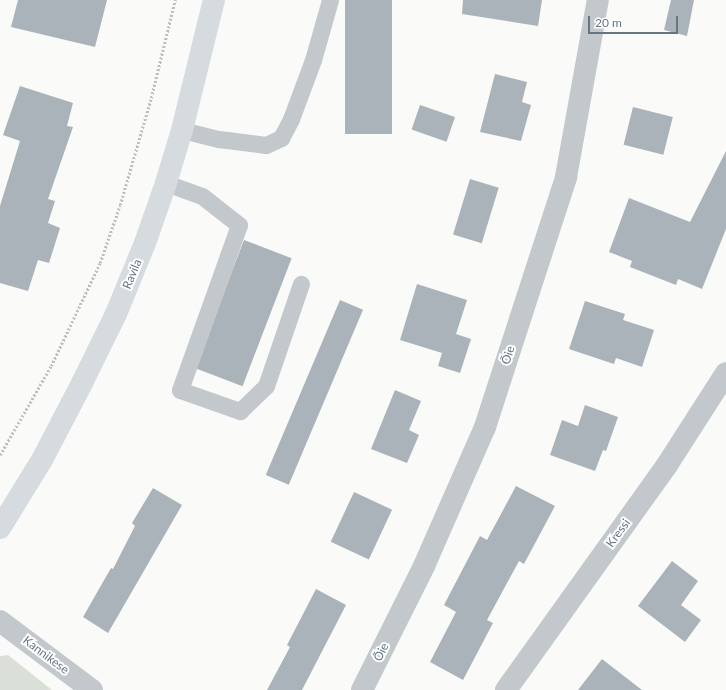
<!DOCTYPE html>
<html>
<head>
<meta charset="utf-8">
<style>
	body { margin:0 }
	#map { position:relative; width:726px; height:690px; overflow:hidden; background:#fafaf8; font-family:Lato,sans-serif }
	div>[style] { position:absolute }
	.green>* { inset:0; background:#dadfd7 }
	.building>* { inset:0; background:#aab3b9; transform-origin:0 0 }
	.path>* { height:2.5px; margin-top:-1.25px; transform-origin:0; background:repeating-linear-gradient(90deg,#bbbfc2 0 2px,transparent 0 4px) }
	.lane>* { height:17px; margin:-8.5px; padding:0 8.5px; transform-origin:8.5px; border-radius:8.5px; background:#c3c8cc }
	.street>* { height:22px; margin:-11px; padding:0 11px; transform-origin:11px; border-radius:11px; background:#c3c8cc }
	.secondary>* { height:22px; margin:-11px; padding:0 11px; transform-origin:11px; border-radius:11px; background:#d6dbdf }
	span { translate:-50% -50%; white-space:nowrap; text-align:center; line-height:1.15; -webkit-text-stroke:4px #fff; paint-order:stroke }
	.street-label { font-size:12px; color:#657683 }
	.scale { position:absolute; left:588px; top:16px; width:90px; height:18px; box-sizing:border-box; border:2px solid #657683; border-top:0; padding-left:5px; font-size:12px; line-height:14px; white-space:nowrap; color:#657683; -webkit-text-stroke:3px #fff; paint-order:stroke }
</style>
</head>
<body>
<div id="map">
	<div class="green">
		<div style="clip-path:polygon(8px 655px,52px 690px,0 690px,0 656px)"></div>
	</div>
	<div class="building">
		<div style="clip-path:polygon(18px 0,107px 0,95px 47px,11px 27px)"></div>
		<div style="left:345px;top:0;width:47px;height:134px"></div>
		<div style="clip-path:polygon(463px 0,542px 0,538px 26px,462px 14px)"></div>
		<div style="clip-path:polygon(671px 0,694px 0,687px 36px,664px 30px)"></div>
		<div style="clip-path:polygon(495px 74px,527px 82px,522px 102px,531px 105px,521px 141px,480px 132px)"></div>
		<div style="clip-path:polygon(20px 86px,73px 103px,67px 126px,73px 127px,48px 199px,55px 201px,48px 223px,60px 228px,49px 263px,38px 260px,28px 291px,0 283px,0 206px,20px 141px,3px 135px)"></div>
		<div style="left:420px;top:105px;width:37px;height:26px;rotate:19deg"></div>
		<div style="left:633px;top:107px;width:41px;height:39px;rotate:14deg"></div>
		<div style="clip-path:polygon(726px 151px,726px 229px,702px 289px,678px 279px,676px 285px,630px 267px,632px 261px,609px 252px,629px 198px,690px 222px)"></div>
		<div style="left:470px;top:179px;width:30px;height:58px;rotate:17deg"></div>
		<div style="left:244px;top:240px;width:51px;height:137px;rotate:21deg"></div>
		<div style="clip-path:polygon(417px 284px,467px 300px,456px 334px,471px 339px,460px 373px,438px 366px,442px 353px,400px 340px)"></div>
		<div style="left:340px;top:300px;width:25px;height:190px;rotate:23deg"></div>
		<div style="clip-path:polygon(585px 301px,625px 314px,623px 320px,654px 330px,642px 367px,616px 358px,614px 364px,569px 349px)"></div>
		<div style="clip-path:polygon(395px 390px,421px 401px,409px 430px,419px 435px,407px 463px,371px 449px)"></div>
		<div style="clip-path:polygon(585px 405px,618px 417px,606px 451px,603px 450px,595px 471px,550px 455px,562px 420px,578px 426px)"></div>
		<div style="clip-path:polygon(516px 486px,555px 506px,524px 564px,519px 561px,487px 620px,493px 623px,463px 680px,430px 662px,456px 612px,444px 605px,480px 536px,487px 540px)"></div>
		<div style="clip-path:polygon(153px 488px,182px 505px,108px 633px,83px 617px,111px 568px,113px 569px,135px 526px,132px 523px)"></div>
		<div style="left:354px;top:492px;width:42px;height:55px;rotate:25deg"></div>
		<div style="clip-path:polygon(672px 561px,698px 581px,681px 605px,701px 620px,685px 642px,638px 606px)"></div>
		<div style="clip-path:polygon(316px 589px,346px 605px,302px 690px,267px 690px,290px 647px,287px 645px)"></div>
		<div style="clip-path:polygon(602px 659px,642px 690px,578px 690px)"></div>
	</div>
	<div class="path">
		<div style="left:0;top:455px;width:103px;rotate:-60.2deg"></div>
		<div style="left:51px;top:366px;width:114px;rotate:-64.6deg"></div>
		<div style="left:100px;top:263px;width:61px;rotate:-71deg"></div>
		<div style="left:120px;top:205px;width:111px;rotate:-73.8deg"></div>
		<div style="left:151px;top:98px;width:101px;rotate:-76.2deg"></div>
	</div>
	<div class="lane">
		<div style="left:182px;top:130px;width:38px;rotate:14deg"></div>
		<div style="left:219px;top:139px;width:47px;rotate:7.3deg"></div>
		<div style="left:266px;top:145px;width:17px;rotate:-25deg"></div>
		<div style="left:281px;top:138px;width:21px;rotate:-62deg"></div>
		<div style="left:291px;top:119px;width:63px;rotate:-69.6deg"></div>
		<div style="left:313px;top:60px;width:62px;rotate:-74.2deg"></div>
		<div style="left:166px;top:183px;width:38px;rotate:20deg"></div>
		<div style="left:202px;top:196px;width:47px;rotate:38.1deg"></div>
		<div style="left:239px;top:225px;width:175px;rotate:109.7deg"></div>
		<div style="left:180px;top:390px;width:64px;rotate:19.3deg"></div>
		<div style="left:240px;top:411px;width:36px;rotate:-44deg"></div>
		<div style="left:266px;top:386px;width:108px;rotate:-71.1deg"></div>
	</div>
	<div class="street">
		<div style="left:0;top:621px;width:115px;rotate:36.9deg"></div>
		<div style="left:362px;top:690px;width:139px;rotate:-63.4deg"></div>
		<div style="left:424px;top:566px;width:152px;rotate:-66.3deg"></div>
		<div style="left:485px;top:427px;width:263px;rotate:-72deg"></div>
		<div style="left:566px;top:177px;width:180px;rotate:-79.8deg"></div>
		<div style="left:506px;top:690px;width:277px;rotate:-54.4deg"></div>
		<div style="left:667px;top:465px;width:109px;rotate:-57.3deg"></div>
	</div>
	<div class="secondary">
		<div style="left:0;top:528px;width:82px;rotate:-58.4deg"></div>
		<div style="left:43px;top:458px;width:85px;rotate:-62.5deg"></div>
		<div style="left:82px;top:383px;width:77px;rotate:-63.8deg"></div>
		<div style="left:116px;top:314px;width:77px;rotate:-67.8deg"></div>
		<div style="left:145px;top:243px;width:64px;rotate:-70.7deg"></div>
		<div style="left:166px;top:183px;width:55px;rotate:-73.2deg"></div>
		<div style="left:182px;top:130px;width:134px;rotate:-76.2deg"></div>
	</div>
	<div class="street-label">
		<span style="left:132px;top:274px;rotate:-68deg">Ravila</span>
		<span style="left:508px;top:355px;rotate:-72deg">Õie</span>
		<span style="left:618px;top:533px;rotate:-54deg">Kressi</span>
		<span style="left:381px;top:652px;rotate:-63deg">Õie</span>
		<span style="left:46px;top:655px;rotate:37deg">Kannikese</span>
	</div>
	<div class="scale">20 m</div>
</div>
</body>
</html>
